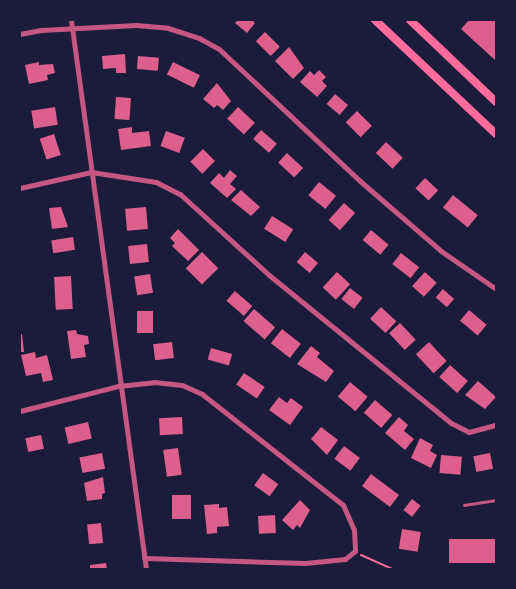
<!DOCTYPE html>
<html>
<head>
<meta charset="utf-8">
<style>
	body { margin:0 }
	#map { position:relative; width:516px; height:589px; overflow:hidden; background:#1b1b3a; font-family:"DM Sans",sans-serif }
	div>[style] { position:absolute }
	.building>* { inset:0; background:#dd5f8e; transform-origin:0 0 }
	.path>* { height:2px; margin:-1px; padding:0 1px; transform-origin:1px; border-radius:1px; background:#ff6b9d }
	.service>* { height:2.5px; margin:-1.25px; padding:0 1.25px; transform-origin:1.25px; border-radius:1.25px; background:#c65784 }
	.minor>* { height:5px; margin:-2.5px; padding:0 2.5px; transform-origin:2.5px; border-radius:2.5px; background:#c65784 }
	.secondary>* { height:8px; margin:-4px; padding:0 4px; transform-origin:4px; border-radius:4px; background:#ff6b9d }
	span { translate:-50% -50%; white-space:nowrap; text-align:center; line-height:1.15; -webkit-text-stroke:4.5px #1b1b3a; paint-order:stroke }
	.frame { position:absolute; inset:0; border:21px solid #1b1b3a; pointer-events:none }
</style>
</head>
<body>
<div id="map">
	<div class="building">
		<div style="clip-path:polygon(238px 20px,252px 20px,255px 23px,247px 33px,235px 23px)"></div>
		<div style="clip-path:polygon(469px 20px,496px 20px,496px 61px,461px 29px)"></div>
		<div style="left:265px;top:32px;width:21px;height:13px;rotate:45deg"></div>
		<div style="clip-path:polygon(289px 47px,304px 68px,293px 79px,275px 61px)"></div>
		<div style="clip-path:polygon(125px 54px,126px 73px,116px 73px,116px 68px,103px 69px,102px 56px)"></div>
		<div style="left:138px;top:56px;width:21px;height:13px;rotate:5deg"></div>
		<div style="clip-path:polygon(39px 62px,39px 65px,53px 64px,55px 73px,47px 75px,48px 80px,29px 84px,25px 65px)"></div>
		<div style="left:173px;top:62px;width:30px;height:14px;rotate:26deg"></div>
		<div style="clip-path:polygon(319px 70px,326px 77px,322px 81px,327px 86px,317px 97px,300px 82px,310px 71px,314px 75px)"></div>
		<div style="clip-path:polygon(217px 83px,231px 101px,223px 110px,217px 105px,214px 108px,203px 99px)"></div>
		<div style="left:335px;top:94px;width:17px;height:13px;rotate:40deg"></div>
		<div style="left:116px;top:97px;width:15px;height:22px;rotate:4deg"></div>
		<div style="left:55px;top:107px;width:18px;height:24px;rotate:81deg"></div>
		<div style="left:238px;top:107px;width:23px;height:16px;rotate:43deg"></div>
		<div style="left:357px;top:111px;width:21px;height:16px;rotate:45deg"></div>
		<div style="clip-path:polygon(132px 127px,132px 133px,149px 131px,151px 146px,121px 150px,118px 129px)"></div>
		<div style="left:261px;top:130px;width:21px;height:12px;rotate:41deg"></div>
		<div style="left:166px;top:131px;width:20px;height:16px;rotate:20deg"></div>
		<div style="left:54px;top:134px;width:22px;height:15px;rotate:72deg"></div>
		<div style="left:386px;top:142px;width:23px;height:15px;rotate:43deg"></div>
		<div style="left:203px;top:149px;width:17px;height:18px;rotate:45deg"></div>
		<div style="left:287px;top:153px;width:22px;height:13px;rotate:43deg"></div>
		<div style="clip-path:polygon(230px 170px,237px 176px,230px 184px,236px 189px,227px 198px,210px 183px,219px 173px,224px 178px)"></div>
		<div style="left:425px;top:178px;width:18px;height:14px;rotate:43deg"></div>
		<div style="left:319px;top:182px;width:22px;height:17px;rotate:39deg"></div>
		<div style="clip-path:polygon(241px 190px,260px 207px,251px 216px,231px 200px)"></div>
		<div style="left:453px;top:195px;width:32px;height:16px;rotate:39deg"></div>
		<div style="left:344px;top:203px;width:15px;height:23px;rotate:42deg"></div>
		<div style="clip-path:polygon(61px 207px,68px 227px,52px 229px,49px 208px)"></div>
		<div style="left:146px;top:207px;width:22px;height:21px;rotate:85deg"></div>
		<div style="left:272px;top:216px;width:25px;height:15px;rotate:32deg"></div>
		<div style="clip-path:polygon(178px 229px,199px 250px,188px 261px,172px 246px,175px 243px,170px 238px)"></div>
		<div style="left:371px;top:230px;width:23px;height:13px;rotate:40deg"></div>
		<div style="left:73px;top:237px;width:13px;height:22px;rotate:81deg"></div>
		<div style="left:147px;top:244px;width:18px;height:19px;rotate:84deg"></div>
		<div style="left:202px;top:252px;width:23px;height:23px;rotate:45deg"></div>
		<div style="left:305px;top:252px;width:17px;height:13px;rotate:40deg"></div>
		<div style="left:401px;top:253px;width:23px;height:14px;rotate:38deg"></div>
		<div style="left:337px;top:272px;width:18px;height:21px;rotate:43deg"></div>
		<div style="left:425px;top:272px;width:16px;height:19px;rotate:43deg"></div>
		<div style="left:150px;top:274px;width:19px;height:16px;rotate:81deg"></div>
		<div style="left:71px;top:276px;width:33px;height:17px;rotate:87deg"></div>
		<div style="left:350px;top:288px;width:16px;height:14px;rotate:38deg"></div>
		<div style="left:443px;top:289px;width:15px;height:11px;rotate:42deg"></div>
		<div style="left:235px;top:291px;width:23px;height:13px;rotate:41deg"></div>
		<div style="left:381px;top:307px;width:21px;height:16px;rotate:43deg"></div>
		<div style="left:254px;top:309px;width:28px;height:16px;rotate:41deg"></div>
		<div style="left:469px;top:310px;width:23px;height:14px;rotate:40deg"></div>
		<div style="left:137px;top:311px;width:16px;height:22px"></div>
		<div style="left:400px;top:323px;width:23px;height:15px;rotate:47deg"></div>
		<div style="left:282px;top:329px;width:24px;height:18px;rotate:38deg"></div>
		<div style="clip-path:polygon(76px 330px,77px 334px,88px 336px,89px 344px,84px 345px,86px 357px,71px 359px,67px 331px)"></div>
		<div style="clip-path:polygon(20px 334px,22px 334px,24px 352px,20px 352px)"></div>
		<div style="left:172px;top:342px;width:16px;height:19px;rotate:83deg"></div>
		<div style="left:429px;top:342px;width:26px;height:18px;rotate:47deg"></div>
		<div style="clip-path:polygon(311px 346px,320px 353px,317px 357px,334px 371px,326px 382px,297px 364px)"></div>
		<div style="left:211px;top:348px;width:22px;height:12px;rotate:16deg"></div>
		<div style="clip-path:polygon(35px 352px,36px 358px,47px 355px,53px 380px,43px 382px,41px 373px,26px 376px,21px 355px)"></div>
		<div style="left:450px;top:365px;width:24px;height:16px;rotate:42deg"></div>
		<div style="left:244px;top:373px;width:25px;height:14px;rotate:34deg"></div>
		<div style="clip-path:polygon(478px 381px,496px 397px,485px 409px,465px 395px)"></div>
		<div style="left:350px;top:382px;width:23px;height:19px;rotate:40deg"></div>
		<div style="clip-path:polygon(279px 397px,287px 403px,291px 398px,303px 407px,290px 425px,269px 410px)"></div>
		<div style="left:375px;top:400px;width:23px;height:17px;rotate:41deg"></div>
		<div style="left:182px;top:417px;width:17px;height:23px;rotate:87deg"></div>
		<div style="clip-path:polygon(399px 417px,408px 425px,404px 431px,414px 439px,405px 450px,385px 433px)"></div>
		<div style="left:88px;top:422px;width:17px;height:24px;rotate:77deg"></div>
		<div style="clip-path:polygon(321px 427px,338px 440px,327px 455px,311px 439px)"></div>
		<div style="left:41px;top:435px;width:14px;height:16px;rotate:78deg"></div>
		<div style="clip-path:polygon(420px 438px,433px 445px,430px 451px,437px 455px,431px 468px,411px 458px)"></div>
		<div style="left:344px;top:446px;width:20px;height:16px;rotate:37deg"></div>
		<div style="left:178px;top:448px;width:27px;height:15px;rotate:82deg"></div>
		<div style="left:102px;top:453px;width:16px;height:23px;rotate:79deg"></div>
		<div style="left:490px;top:453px;width:16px;height:17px;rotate:79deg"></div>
		<div style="left:441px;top:455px;width:21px;height:18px;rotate:5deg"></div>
		<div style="left:263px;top:473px;width:19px;height:15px;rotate:36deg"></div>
		<div style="left:371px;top:474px;width:35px;height:15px;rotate:37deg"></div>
		<div style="clip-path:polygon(103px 477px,105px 493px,102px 494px,102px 499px,87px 501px,84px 483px)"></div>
		<div style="left:172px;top:495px;width:19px;height:24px"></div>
		<div style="left:412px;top:499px;width:11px;height:14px;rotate:38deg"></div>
		<div style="clip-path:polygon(300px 500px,310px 510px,300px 528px,297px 525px,293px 530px,282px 520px)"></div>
		<div style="clip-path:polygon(219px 504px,219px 508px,227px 507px,229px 526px,217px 527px,217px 533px,207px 534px,204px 505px)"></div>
		<div style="left:275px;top:515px;width:18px;height:17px;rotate:87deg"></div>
		<div style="left:101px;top:523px;width:20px;height:14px;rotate:84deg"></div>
		<div style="left:402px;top:529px;width:19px;height:20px;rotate:9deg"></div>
		<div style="left:496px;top:539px;width:24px;height:47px;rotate:90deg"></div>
		<div style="clip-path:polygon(106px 563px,107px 569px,90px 569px,90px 565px)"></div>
	</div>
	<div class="path">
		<div style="left:361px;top:555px;width:34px;rotate:24deg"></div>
	</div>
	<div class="service">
		<div style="left:464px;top:505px;width:32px;rotate:-9deg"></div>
	</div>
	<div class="minor">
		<div style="left:71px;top:20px;width:554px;rotate:82.22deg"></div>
		<div style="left:20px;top:34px;width:21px;rotate:-11deg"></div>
		<div style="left:41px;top:30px;width:95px;rotate:-3deg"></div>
		<div style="left:136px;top:25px;width:32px;rotate:5deg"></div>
		<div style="left:168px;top:28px;width:33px;rotate:18deg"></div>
		<div style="left:199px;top:38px;width:23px;rotate:29deg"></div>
		<div style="left:219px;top:49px;width:193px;rotate:43.1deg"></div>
		<div style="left:360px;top:181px;width:107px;rotate:40.8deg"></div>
		<div style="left:441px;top:251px;width:67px;rotate:34.6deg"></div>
		<div style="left:20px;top:188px;width:73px;rotate:-12.7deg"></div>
		<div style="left:91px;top:172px;width:66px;rotate:8.7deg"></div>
		<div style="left:156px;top:182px;width:27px;rotate:27deg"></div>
		<div style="left:180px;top:194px;width:120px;rotate:42.3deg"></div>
		<div style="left:269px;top:275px;width:235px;rotate:39.1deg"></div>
		<div style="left:451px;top:423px;width:20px;rotate:27deg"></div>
		<div style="left:469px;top:432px;width:28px;rotate:-15deg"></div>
		<div style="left:20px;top:411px;width:101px;rotate:-14.3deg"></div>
		<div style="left:118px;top:386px;width:36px;rotate:-6deg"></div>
		<div style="left:154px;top:382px;width:28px;rotate:6deg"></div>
		<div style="left:182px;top:385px;width:22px;rotate:24deg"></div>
		<div style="left:202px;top:394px;width:179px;rotate:38.2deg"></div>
		<div style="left:343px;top:505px;width:27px;rotate:66deg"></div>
		<div style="left:354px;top:530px;width:21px;rotate:87deg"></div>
		<div style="left:355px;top:551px;width:13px;rotate:141deg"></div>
		<div style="left:345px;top:559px;width:40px;rotate:174.3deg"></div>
		<div style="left:305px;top:563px;width:161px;rotate:-178.2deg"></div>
	</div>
	<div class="secondary">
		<div style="left:375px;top:20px;width:166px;rotate:43.3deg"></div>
		<div style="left:410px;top:20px;width:119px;rotate:43.6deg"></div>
	</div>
	<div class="frame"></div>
</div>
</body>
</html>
